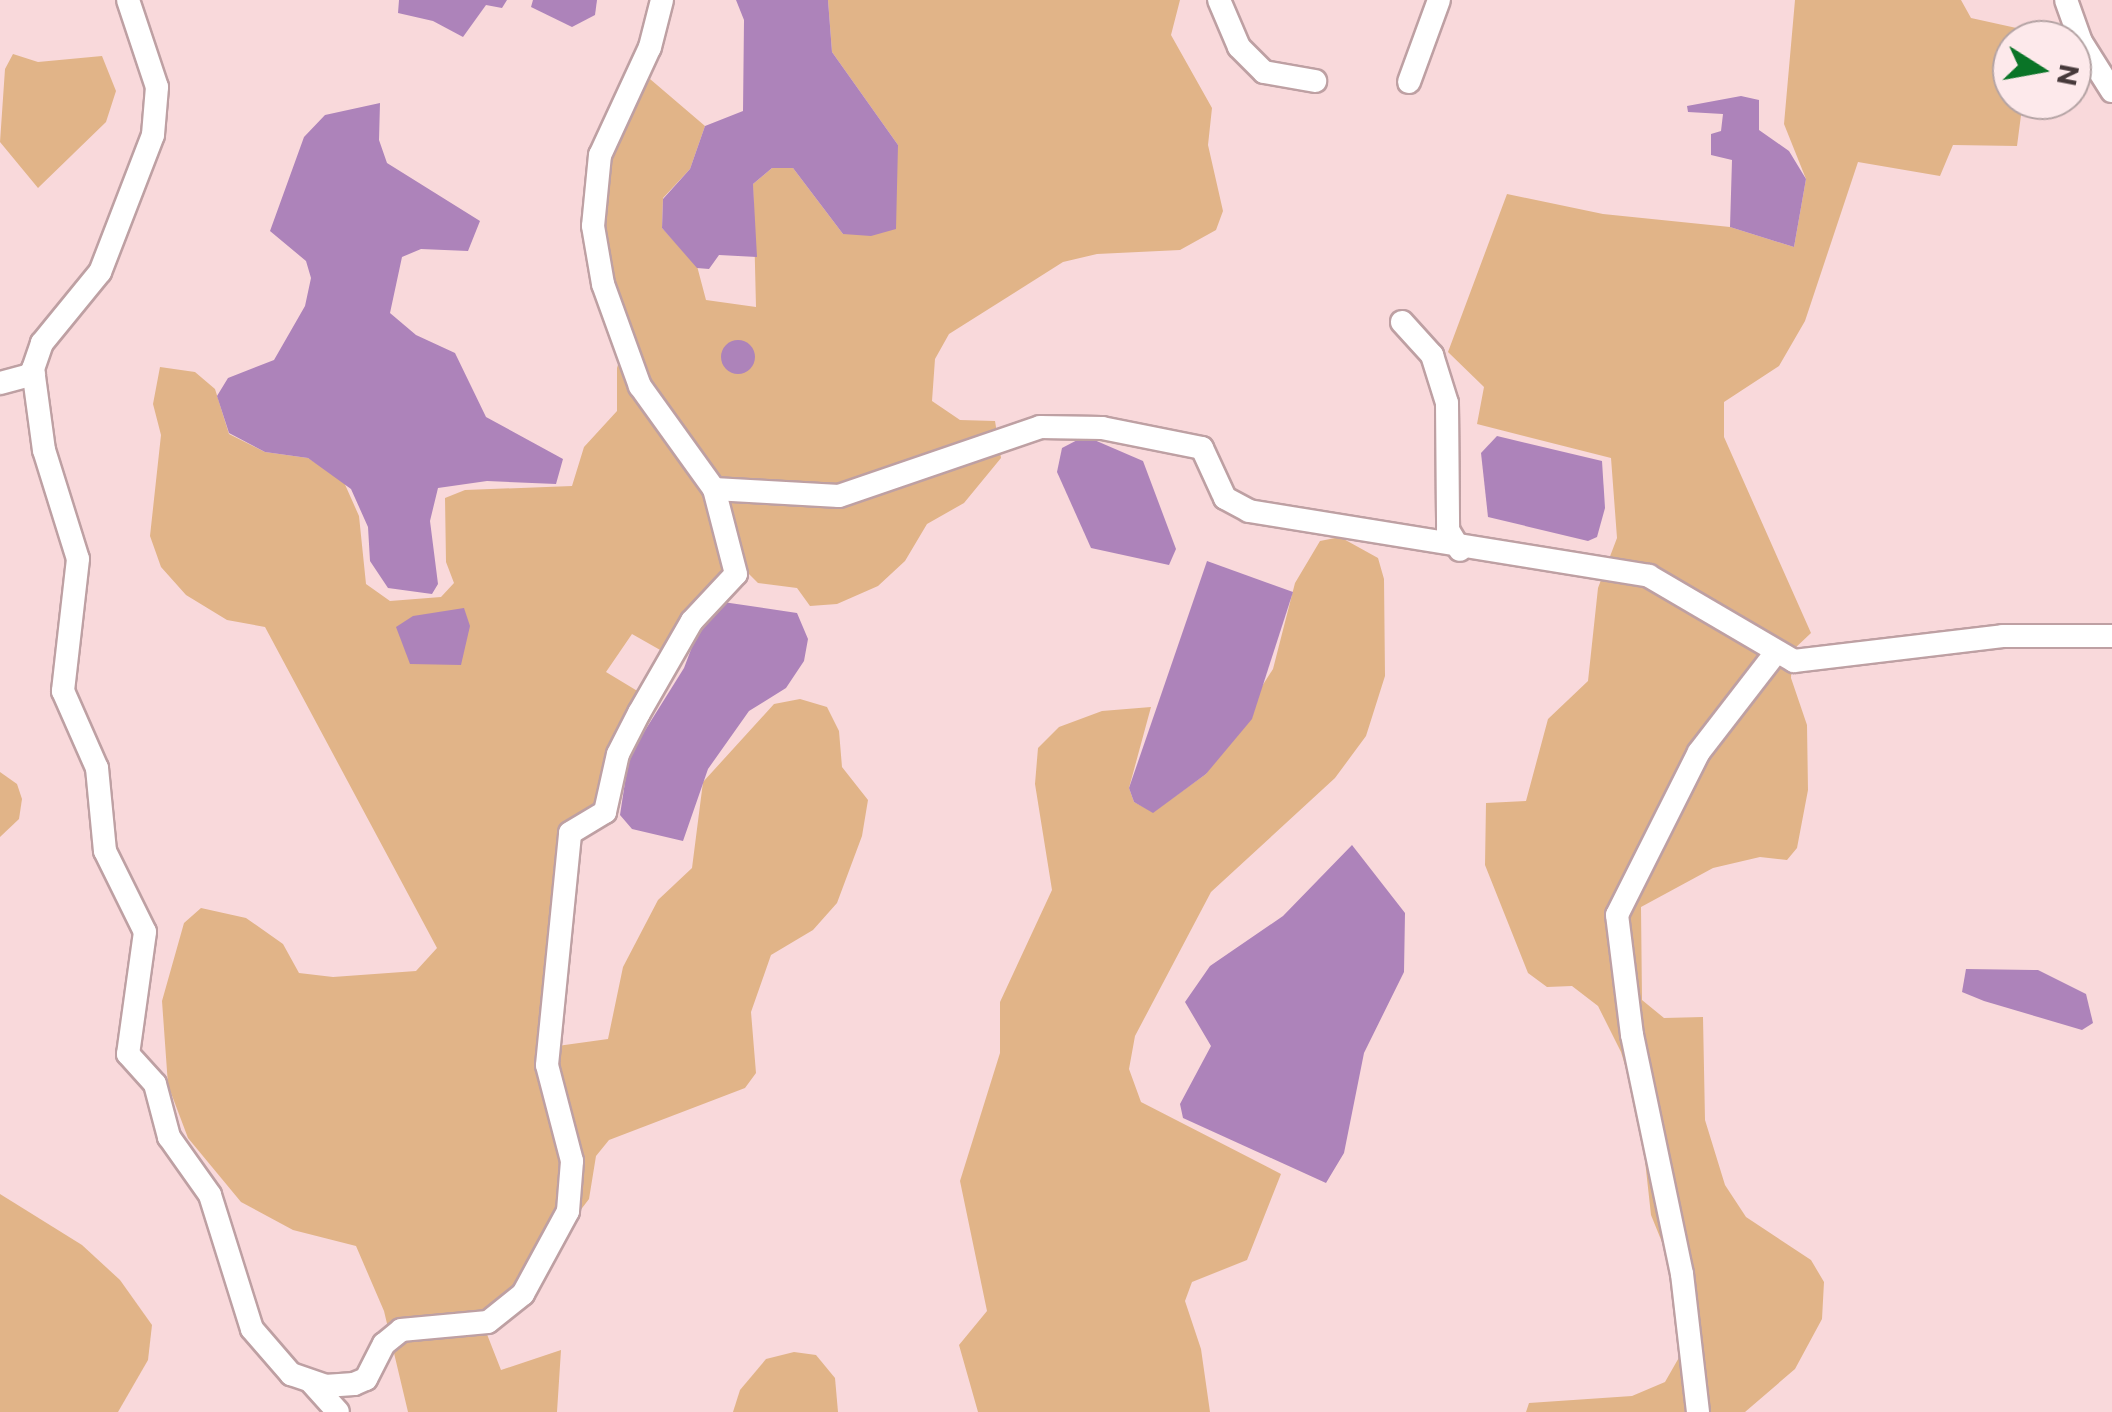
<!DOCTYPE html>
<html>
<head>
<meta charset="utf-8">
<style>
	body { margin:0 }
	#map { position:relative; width:2112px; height:1412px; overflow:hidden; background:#f9d9db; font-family:Commissioner,sans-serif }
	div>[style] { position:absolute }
	.green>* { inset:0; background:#e1b488 }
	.water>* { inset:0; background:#ad83ba }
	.round { border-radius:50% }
	.roads { filter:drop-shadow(2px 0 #bea0a3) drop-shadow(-2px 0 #bea0a3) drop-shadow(0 2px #bea0a3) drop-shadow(0 -2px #bea0a3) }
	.minor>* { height:22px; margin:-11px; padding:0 11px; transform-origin:11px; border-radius:11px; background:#fff }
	span { translate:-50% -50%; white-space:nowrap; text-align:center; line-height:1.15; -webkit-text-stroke:10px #fde9eb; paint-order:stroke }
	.north { position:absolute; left:1992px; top:20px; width:100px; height:100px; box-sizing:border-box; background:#fde9eb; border:2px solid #b4a3a4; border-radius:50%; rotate:101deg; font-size:28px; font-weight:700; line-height:40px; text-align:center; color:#46393a }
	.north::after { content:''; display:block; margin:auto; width:35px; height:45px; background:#0a7427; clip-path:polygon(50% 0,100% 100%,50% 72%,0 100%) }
</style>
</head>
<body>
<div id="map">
	<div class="green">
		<div style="clip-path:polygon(828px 0,1180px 0,1171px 35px,1212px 108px,1208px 145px,1223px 211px,1216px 230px,1180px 250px,1097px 254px,1063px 262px,949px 334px,935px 359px,932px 401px,960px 420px,995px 421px,1001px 458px,964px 503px,927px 524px,905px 561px,878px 586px,837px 604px,810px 606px,797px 588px,758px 583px,743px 568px,669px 655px,632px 634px,606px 672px,644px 695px,601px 799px,576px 817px,543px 1048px,608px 1039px,623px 967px,658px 900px,692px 868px,703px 782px,774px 704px,800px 699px,827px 707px,839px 731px,842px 767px,868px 800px,862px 836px,837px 903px,813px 930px,771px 955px,751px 1012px,756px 1073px,745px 1088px,609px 1140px,596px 1156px,589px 1199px,518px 1292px,481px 1319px,501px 1370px,561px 1350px,557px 1412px,408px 1412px,384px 1311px,356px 1246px,293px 1230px,241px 1202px,188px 1138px,168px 1085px,162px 1001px,184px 923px,201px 908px,246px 918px,283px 944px,299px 973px,333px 977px,416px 971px,437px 948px,265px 627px,227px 620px,186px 595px,161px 567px,150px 536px,161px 435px,153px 404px,160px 367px,195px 372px,215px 389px,229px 434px,265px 452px,308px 458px,343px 480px,359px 516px,366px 584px,390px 601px,441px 597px,454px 583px,446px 562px,445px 498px,465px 490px,572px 486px,584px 447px,617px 411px,617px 368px,630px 325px,608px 267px,601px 208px,614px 145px,650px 79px,705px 126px,690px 169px,663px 198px,662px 228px,697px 266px,706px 300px,756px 307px,753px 184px,772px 168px,793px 168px,843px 234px,898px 145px,832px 52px)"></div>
		<div style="clip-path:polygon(1795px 0,1961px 0,1971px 18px,2030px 31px,2029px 40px,2012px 40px,2012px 100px,2023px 100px,2017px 146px,1953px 145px,1940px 176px,1858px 162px,1805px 321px,1779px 366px,1724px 402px,1724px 437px,1811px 633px,1792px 651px,1791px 678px,1807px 725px,1808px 790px,1797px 848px,1787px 860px,1760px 857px,1713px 868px,1641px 907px,1642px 1000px,1664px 1018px,1703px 1017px,1705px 1120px,1725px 1185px,1746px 1217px,1811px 1260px,1824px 1282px,1822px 1319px,1795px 1369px,1745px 1412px,1526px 1412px,1529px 1403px,1632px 1396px,1665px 1382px,1685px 1347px,1670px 1262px,1651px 1215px,1640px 1115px,1621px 1052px,1598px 1006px,1572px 986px,1547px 987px,1528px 973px,1485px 865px,1486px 803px,1526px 801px,1548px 719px,1588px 681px,1598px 588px,1617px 538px,1611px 458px,1477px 424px,1484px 387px,1448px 352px,1507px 194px,1603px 214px,1730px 227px,1794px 247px,1806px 179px,1784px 124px)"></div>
		<div style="clip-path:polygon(13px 54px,38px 62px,102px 56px,116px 91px,106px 122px,38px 188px,0 142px,5px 69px)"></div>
		<div style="clip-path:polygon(1340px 537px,1378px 558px,1384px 579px,1385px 676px,1366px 736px,1335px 778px,1211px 892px,1135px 1036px,1129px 1069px,1141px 1102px,1281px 1174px,1247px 1260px,1192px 1282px,1185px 1301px,1201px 1349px,1210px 1412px,978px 1412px,959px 1345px,987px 1311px,960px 1181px,1000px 1053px,1000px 1002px,1052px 890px,1035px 784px,1038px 748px,1059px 727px,1102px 711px,1151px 707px,1129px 788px,1134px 802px,1153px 812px,1206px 774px,1273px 669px,1295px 583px,1320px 541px)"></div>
		<div style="clip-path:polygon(0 772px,17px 784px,22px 799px,19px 819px,0 837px)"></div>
		<div style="clip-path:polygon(0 1194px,82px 1245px,120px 1280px,152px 1325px,148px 1360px,118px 1412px,0 1412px)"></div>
		<div style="clip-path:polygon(794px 1352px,816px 1355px,835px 1378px,838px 1412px,733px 1412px,740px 1390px,766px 1359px)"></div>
	</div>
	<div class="water">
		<div style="clip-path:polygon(399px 0,507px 0,502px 8px,486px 5px,463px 37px,433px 21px,398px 13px)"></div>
		<div style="clip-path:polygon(533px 0,597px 0,595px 15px,572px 27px,531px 7px)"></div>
		<div style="clip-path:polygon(736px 0,828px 0,832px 52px,898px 145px,896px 229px,871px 236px,843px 234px,793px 168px,772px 168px,753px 184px,757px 257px,719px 255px,709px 269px,697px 268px,662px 228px,663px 199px,690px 169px,705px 126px,743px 111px,744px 20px)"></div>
		<div style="clip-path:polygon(1741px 96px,1759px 100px,1759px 130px,1789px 151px,1806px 179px,1794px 247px,1730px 227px,1732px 160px,1711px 155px,1711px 134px,1721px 131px,1723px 114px,1688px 112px,1687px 106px)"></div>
		<div style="clip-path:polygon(380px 103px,379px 140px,387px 163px,480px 221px,468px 251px,421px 249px,402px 257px,390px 313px,416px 335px,455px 353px,486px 417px,563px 459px,556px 484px,487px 481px,438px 488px,430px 521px,438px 584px,432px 594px,388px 588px,370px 561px,368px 527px,351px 489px,308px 458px,265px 452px,229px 433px,217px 396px,228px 378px,274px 360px,305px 306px,311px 278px,306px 261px,270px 231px,304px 137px,325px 115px)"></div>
		<div class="round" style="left:721px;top:340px;width:34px;height:34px"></div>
		<div style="clip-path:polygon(1085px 436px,1143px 461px,1176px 549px,1169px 565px,1091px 548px,1057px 472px,1062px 448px)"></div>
		<div style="clip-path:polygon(1497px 436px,1602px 461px,1605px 508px,1597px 537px,1588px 541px,1488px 517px,1481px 453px)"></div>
		<div style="clip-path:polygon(1207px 561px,1293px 592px,1252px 719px,1206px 774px,1153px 813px,1134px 802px,1129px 788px)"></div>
		<div style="clip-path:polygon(723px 602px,797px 613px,808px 639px,804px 661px,786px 688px,749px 711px,708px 769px,683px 841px,632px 829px,620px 815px,629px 756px,684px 668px,698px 631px)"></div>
		<div style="clip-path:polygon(464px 608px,470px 626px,461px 665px,410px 664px,396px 627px,413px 616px)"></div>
		<div style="clip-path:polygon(1352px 845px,1405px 913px,1404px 972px,1364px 1053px,1344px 1153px,1326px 1183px,1183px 1118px,1180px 1104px,1211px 1046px,1185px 1002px,1210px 966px,1283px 916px)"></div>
		<div style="clip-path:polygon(1966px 969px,2038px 970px,2086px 994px,2093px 1023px,2082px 1030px,1984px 1001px,1962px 992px)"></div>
	</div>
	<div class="roads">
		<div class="minor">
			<div style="left:128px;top:0;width:92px;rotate:71.6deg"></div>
			<div style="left:157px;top:87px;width:48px;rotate:94.8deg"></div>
			<div style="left:153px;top:135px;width:147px;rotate:111.1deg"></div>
			<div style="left:100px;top:272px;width:92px;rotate:129.2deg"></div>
			<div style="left:42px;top:343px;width:28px;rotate:109deg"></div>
			<div style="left:33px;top:369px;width:82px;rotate:82.3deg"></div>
			<div style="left:44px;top:450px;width:114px;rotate:72.7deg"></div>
			<div style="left:78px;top:559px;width:133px;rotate:96.5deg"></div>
			<div style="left:63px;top:691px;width:84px;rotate:66.2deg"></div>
			<div style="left:97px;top:768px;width:83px;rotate:84.5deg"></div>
			<div style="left:105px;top:851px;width:90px;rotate:63.7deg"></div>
			<div style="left:145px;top:932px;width:123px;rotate:97.9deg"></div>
			<div style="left:128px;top:1054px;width:40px;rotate:48deg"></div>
			<div style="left:155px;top:1084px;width:55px;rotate:75.2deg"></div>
			<div style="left:169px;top:1137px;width:71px;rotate:54.7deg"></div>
			<div style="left:210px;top:1195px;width:140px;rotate:72.6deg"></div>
			<div style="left:252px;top:1329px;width:60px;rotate:49.1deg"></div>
			<div style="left:291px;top:1374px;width:36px;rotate:19deg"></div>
			<div style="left:325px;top:1386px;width:29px;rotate:-4deg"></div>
			<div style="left:354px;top:1384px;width:13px;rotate:-23deg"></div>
			<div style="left:366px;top:1379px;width:39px;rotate:-63deg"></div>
			<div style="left:384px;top:1344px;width:22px;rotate:-39deg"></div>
			<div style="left:401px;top:1330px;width:87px;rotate:-5.3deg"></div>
			<div style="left:488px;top:1322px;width:45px;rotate:-38.7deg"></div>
			<div style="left:523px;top:1294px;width:94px;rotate:-61.5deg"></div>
			<div style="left:568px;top:1211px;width:50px;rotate:-85.4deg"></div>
			<div style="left:572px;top:1161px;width:99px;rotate:-104.6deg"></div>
			<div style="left:547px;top:1065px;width:233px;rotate:-84.3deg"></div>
			<div style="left:570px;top:833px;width:41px;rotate:-31deg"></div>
			<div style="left:605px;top:812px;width:59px;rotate:-77.4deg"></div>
			<div style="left:618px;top:754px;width:46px;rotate:-62.9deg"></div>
			<div style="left:639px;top:713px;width:106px;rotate:-60.1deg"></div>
			<div style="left:692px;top:621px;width:64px;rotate:-46.9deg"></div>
			<div style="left:736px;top:574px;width:88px;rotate:-104.5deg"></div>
			<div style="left:662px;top:0;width:49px;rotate:104.3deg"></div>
			<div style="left:650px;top:47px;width:119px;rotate:114.8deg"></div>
			<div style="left:600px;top:155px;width:71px;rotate:95.6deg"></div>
			<div style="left:593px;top:226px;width:59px;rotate:80.2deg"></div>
			<div style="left:603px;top:284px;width:109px;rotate:70.1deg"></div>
			<div style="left:640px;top:386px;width:127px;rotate:54.3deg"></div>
			<div style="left:714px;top:489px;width:125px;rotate:3.2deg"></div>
			<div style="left:839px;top:496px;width:213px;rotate:-18.9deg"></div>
			<div style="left:1040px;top:427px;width:62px;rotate:0.9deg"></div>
			<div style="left:1102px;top:428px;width:102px;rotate:11.3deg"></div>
			<div style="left:1202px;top:448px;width:55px;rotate:65.3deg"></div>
			<div style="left:1225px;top:498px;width:27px;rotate:28deg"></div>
			<div style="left:1249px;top:511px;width:405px;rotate:9.2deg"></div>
			<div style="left:1649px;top:576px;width:168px;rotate:30.4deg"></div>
			<div style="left:1794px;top:661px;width:210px;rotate:-6.8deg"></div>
			<div style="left:2003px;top:636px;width:109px"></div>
			<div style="left:1219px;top:0;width:51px;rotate:66.9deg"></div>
			<div style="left:1239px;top:47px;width:35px;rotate:45deg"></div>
			<div style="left:1264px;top:72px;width:52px;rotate:10deg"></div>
			<div style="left:2066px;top:0;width:45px;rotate:70.3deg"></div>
			<div style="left:2081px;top:42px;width:58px;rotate:57.7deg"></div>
			<div style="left:1409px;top:82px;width:87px;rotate:-69.9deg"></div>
			<div style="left:1402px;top:322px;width:45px;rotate:47.7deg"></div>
			<div style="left:1432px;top:355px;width:50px;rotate:72.6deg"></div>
			<div style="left:1447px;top:403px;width:127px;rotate:89.5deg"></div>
			<div style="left:1448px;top:530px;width:23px;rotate:59deg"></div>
			<div style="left:0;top:383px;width:35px;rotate:-15deg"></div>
			<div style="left:311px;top:1382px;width:40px;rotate:48deg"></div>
			<div style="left:1698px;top:1412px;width:139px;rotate:-96.6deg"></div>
			<div style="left:1682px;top:1274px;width:244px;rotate:-101.8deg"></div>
			<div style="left:1632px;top:1035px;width:121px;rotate:-97.1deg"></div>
			<div style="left:1617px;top:915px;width:182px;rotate:-63.3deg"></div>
			<div style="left:1699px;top:752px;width:123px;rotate:-52.3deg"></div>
		</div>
	</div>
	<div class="north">N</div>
</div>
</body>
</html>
